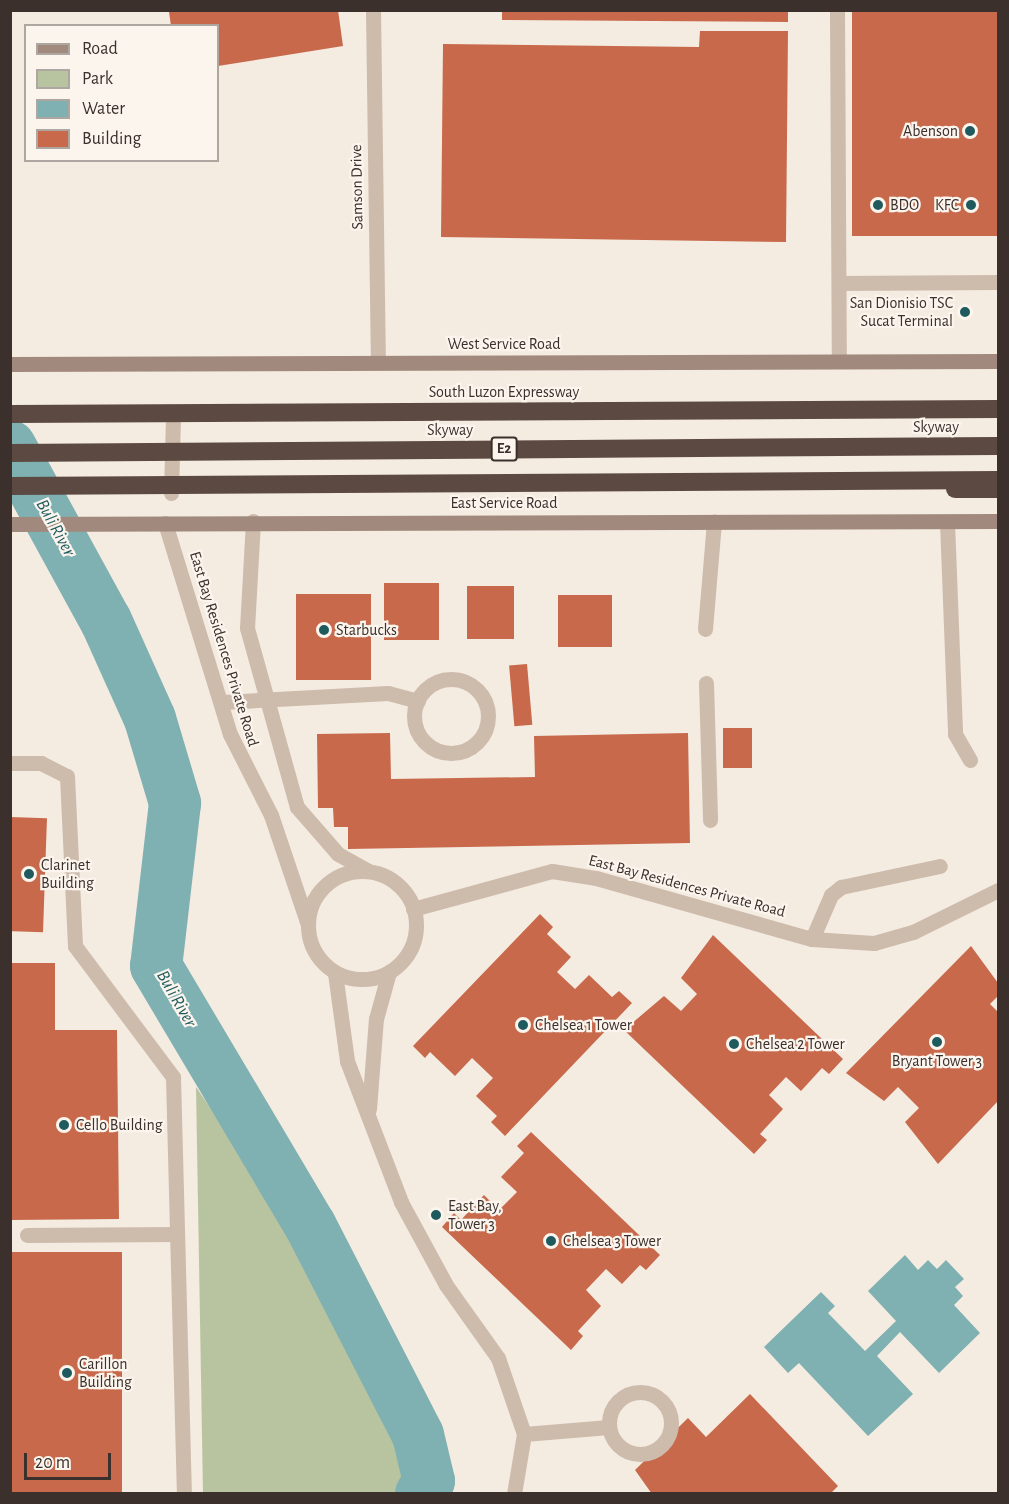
<!DOCTYPE html>
<html>
<head>
<meta charset="utf-8">
<style>
	body { margin:0 }
	#map { position:relative; width:1009px; height:1504px; overflow:hidden; background:#f4ebe1; font-family:"Alegreya Sans",sans-serif }
	div>[style] { position:absolute }
	.green>* { inset:0; background:#b8c4a0 }
	.water>* { inset:0; background:#7fb0b2 }
	.river>* { height:52px; margin:-26px; padding:0 26px; transform-origin:26px; border-radius:26px; background:#7fb0b2 }
	.building>* { inset:0; background:#c8694b; transform-origin:0 0 }
	.lane>* { height:15px; margin:-7.5px; padding:0 7.5px; transform-origin:7.5px; border-radius:7.5px; background:#cdbbac }
	.lane>.ring { margin:-7.5px; padding:0; box-sizing:content-box; background:none; border:15px solid #cdbbac; border-radius:50% }
	.street>* { height:15px; margin:-7.5px; padding:0 7.5px; transform-origin:7.5px; border-radius:7.5px; background:#cdbbac }
	.street>.ring { margin:-7.5px; padding:0; box-sizing:content-box; background:none; border:15px solid #cdbbac; border-radius:50% }
	.secondary>* { height:15px; margin:-7.5px; padding:0 7.5px; transform-origin:7.5px; border-radius:7.5px; background:#a18a7d }
	.highway>* { height:18px; margin:-9px; padding:0 9px; transform-origin:9px; border-radius:9px; background:#5c4a42 }
	.highway-bridge>* { height:18px; margin:-9px; padding:0 9px; transform-origin:9px; border-radius:9px; background:#5c4a42 }
	.dots>* { width:16px; height:16px; translate:-50% -50%; box-sizing:border-box; border:3px solid #fbf5ee; border-radius:50% }
	span { translate:-50% -50%; white-space:nowrap; text-align:center; line-height:1.15; -webkit-text-stroke:4.5px #fbf5ee; paint-order:stroke }
	.shield-label span { padding:2px 4px; background:#fbf5ee; border:2px solid; border-radius:4px; -webkit-text-stroke-width:0 }
	.shield-label { font-size:15px; color:#3b302b; font-weight:700 }
	.poi-label { font-size:16px; color:#3b302b }
	.right { translate:-100% -50%; text-align:right }
	.left { translate:0 -50%; text-align:left }
	.street-label { font-size:16px; color:#3b302b }
	.water-label { font-size:18px; color:#1f5a5e; font-style:italic }
	.frame { position:absolute; inset:0; border:12px solid #3b302b; pointer-events:none }
	.legend { position:absolute; left:24px; top:24px; width:195px; height:138px; box-sizing:border-box; background:#fbf5ee; border:2px solid #aea6a0; margin:0; padding:8px 10px; list-style:none; font-size:18px; color:#3b302b }
	.legend li { display:flex; align-items:center; gap:12px; height:30px }
	.legend b { width:30px; border:2px solid #aea6a0 }
	.scale { position:absolute; left:24px; top:1453px; width:87px; height:27px; box-sizing:border-box; border:3px solid #3b302b; border-top:0; padding-left:8px; font-size:18px; line-height:21px; white-space:nowrap; color:#3b302b; -webkit-text-stroke:4px #fbf5ee; paint-order:stroke }
</style>
</head>
<body>
<div id="map">
	<div class="green">
		<div style="clip-path:polygon(196px 1087px,273px 1199px,399px 1417px,402px 1493px,203px 1493px)"></div>
	</div>
	<div class="water">
		<div style="clip-path:polygon(905px 1255px,918px 1270px,928px 1260px,937px 1269px,946px 1260px,964px 1279px,955px 1287px,963px 1296px,954px 1305px,980px 1333px,939px 1373px,900px 1332px,877px 1356px,913px 1394px,868px 1436px,799px 1363px,788px 1373px,764px 1347px,821px 1292px,835px 1306px,828px 1313px,865px 1351px,896px 1321px,868px 1291px)"></div>
	</div>
	<div class="river">
		<div style="left:10px;top:446px;width:200px;rotate:61.3deg"></div>
		<div style="left:106px;top:621px;width:107px;rotate:65.8deg"></div>
		<div style="left:150px;top:719px;width:88px;rotate:73.4deg"></div>
		<div style="left:175px;top:803px;width:164px;rotate:96.6deg"></div>
		<div style="left:156px;top:966px;width:301px;rotate:59.3deg"></div>
		<div style="left:310px;top:1225px;width:236px;rotate:62.8deg"></div>
		<div style="left:418px;top:1435px;width:47px;rotate:76.6deg"></div>
		<div style="left:429px;top:1481px;width:15px;rotate:122deg"></div>
	</div>
	<div class="building">
		<div style="clip-path:polygon(338px 10px,343px 46px,218px 66px,218px 26px,171px 26px,169px 12px)"></div>
		<div style="clip-path:polygon(502px 10px,788px 10px,788px 22px,502px 20px)"></div>
		<div style="left:852px;top:10px;width:146px;height:226px"></div>
		<div style="clip-path:polygon(700px 31px,788px 31px,786px 242px,441px 237px,443px 44px,699px 47px)"></div>
		<div style="left:384px;top:583px;width:55px;height:57px"></div>
		<div style="left:514px;top:586px;width:53px;height:47px;rotate:90deg"></div>
		<div style="left:296px;top:594px;width:75px;height:86px"></div>
		<div style="left:558px;top:595px;width:54px;height:52px"></div>
		<div style="left:527px;top:664px;width:61px;height:18px;rotate:85deg"></div>
		<div style="left:723px;top:728px;width:29px;height:40px"></div>
		<div style="clip-path:polygon(390px 733px,391px 779px,535px 777px,534px 736px,688px 733px,690px 843px,348px 849px,348px 827px,334px 827px,333px 808px,318px 808px,317px 734px)"></div>
		<div style="left:10px;top:817px;width:37px;height:114px;rotate:2deg"></div>
		<div style="clip-path:polygon(540px 914px,553px 927px,547px 934px,571px 957px,557px 972px,575px 989px,589px 975px,612px 997px,619px 991px,632px 1003px,505px 1136px,491px 1122px,497px 1116px,476px 1096px,493px 1078px,472px 1058px,455px 1076px,430px 1052px,425px 1058px,413px 1046px)"></div>
		<div style="clip-path:polygon(713px 935px,843px 1059px,829px 1074px,822px 1068px,801px 1091px,786px 1077px,769px 1095px,783px 1109px,760px 1134px,767px 1140px,754px 1154px,624px 1030px,664px 996px,681px 1011px,697px 994px,681px 978px)"></div>
		<div style="clip-path:polygon(971px 946px,998px 983px,998px 996px,990px 1004px,998px 1012px,998px 1101px,938px 1164px,905px 1122px,919px 1108px,898px 1087px,884px 1101px,846px 1073px)"></div>
		<div style="clip-path:polygon(10px 963px,55px 963px,55px 1030px,117px 1030px,119px 1219px,10px 1220px)"></div>
		<div style="clip-path:polygon(531px 1132px,660px 1255px,646px 1270px,640px 1265px,622px 1284px,606px 1269px,586px 1290px,601px 1306px,578px 1331px,583px 1336px,571px 1350px,442px 1227px,454px 1213px,461px 1220px,484px 1195px,499px 1210px,517px 1192px,501px 1177px,524px 1153px,517px 1146px)"></div>
		<div style="left:10px;top:1252px;width:112px;height:242px"></div>
		<div style="clip-path:polygon(750px 1394px,838px 1486px,830px 1494px,652px 1494px,635px 1470px,688px 1418px,706px 1437px)"></div>
	</div>
	<div class="lane">
		<div style="left:837px;top:10px;width:351px;rotate:89.7deg"></div>
		<div style="left:839px;top:283px;width:159px;rotate:-0.4deg"></div>
		<div style="left:171px;top:493px;width:79px;rotate:-88.5deg"></div>
		<div style="left:947px;top:522px;width:212px;rotate:87.8deg"></div>
		<div style="left:955px;top:734px;width:30px;rotate:60deg"></div>
		<div style="left:705px;top:629px;width:108px;rotate:-85.2deg"></div>
		<div class="ring" style="left:414px;top:679px;width:59px;height:59px"></div>
		<div style="left:706px;top:683px;width:137px;rotate:88.3deg"></div>
		<div style="left:223px;top:702px;width:165px;rotate:-3.1deg"></div>
		<div style="left:388px;top:693px;width:31px;rotate:15deg"></div>
		<div style="left:413px;top:909px;width:144px;rotate:-15.3deg"></div>
		<div style="left:552px;top:871px;width:45px;rotate:9deg"></div>
		<div style="left:596px;top:878px;width:224px;rotate:15.8deg"></div>
		<div style="left:812px;top:939px;width:62px;rotate:3.7deg"></div>
		<div style="left:874px;top:943px;width:41px;rotate:-15.8deg"></div>
		<div style="left:913px;top:932px;width:95px;rotate:-26.3deg"></div>
		<div style="left:812px;top:939px;width:48px;rotate:-66.6deg"></div>
		<div style="left:831px;top:895px;width:13px;rotate:-39deg"></div>
		<div style="left:841px;top:887px;width:101px;rotate:-12deg"></div>
		<div style="left:335px;top:973px;width:89px;rotate:82.2deg"></div>
		<div style="left:347px;top:1061px;width:151px;rotate:69deg"></div>
		<div style="left:401px;top:1202px;width:94px;rotate:61.5deg"></div>
		<div style="left:446px;top:1285px;width:90px;rotate:54.5deg"></div>
		<div style="left:498px;top:1358px;width:80px;rotate:71.1deg"></div>
		<div style="left:524px;top:1434px;width:61px;rotate:99.5deg"></div>
		<div style="left:369px;top:1109px;width:90px;rotate:-85.6deg"></div>
		<div style="left:376px;top:1019px;width:49px;rotate:-74.5deg"></div>
		<div class="ring" style="left:609px;top:1392px;width:47px;height:47px"></div>
		<div style="left:524px;top:1434px;width:85px;rotate:-4.7deg"></div>
	</div>
	<div class="street">
		<div style="left:373px;top:10px;width:352px;rotate:89.2deg"></div>
		<div style="left:253px;top:521px;width:107px;rotate:93.2deg"></div>
		<div style="left:247px;top:628px;width:186px;rotate:74.4deg"></div>
		<div style="left:297px;top:807px;width:62px;rotate:48.9deg"></div>
		<div style="left:338px;top:854px;width:35px;rotate:29deg"></div>
		<div style="left:165px;top:523px;width:221px;rotate:72.9deg"></div>
		<div style="left:230px;top:734px;width:91px;rotate:63.2deg"></div>
		<div style="left:271px;top:815px;width:116px;rotate:71.4deg"></div>
		<div style="left:10px;top:763px;width:31px"></div>
		<div style="left:41px;top:763px;width:29px;rotate:27deg"></div>
		<div style="left:67px;top:776px;width:170px;rotate:87.3deg"></div>
		<div style="left:75px;top:946px;width:164px;rotate:53.2deg"></div>
		<div style="left:173px;top:1077px;width:417px;rotate:88.5deg"></div>
		<div class="ring" style="left:308px;top:871px;width:93px;height:93px"></div>
		<div style="left:27px;top:1235px;width:150px;rotate:-0.4deg"></div>
	</div>
	<div class="secondary">
		<div style="left:10px;top:364px;width:988px;rotate:-0.17deg"></div>
		<div style="left:10px;top:524px;width:988px;rotate:-0.17deg"></div>
	</div>
	<div class="highway">
		<div style="left:10px;top:414px;width:988px;rotate:-0.29deg"></div>
		<div style="left:955px;top:489px;width:43px"></div>
	</div>
	<div class="highway-bridge">
		<div style="left:10px;top:453px;width:988px;rotate:-0.41deg"></div>
		<div style="left:10px;top:486px;width:988px;rotate:-0.35deg"></div>
	</div>
	<div class="dots">
		<div style="left:970px;top:131px;background:#1f5a5e"></div>
		<div style="left:878px;top:205px;background:#1f5a5e"></div>
		<div style="left:971px;top:205px;background:#1f5a5e"></div>
		<div style="left:965px;top:312px;background:#1f5a5e"></div>
		<div style="left:324px;top:630px;background:#1f5a5e"></div>
		<div style="left:29px;top:874px;background:#1f5a5e"></div>
		<div style="left:523px;top:1025px;background:#1f5a5e"></div>
		<div style="left:937px;top:1042px;background:#1f5a5e"></div>
		<div style="left:734px;top:1044px;background:#1f5a5e"></div>
		<div style="left:64px;top:1125px;background:#1f5a5e"></div>
		<div style="left:436px;top:1215px;background:#1f5a5e"></div>
		<div style="left:551px;top:1241px;background:#1f5a5e"></div>
		<div style="left:67px;top:1373px;background:#1f5a5e"></div>
	</div>
	<div class="shield-label">
		<span style="left:504px;top:449px">E2</span>
	</div>
	<div class="poi-label">
		<span class="right" style="left:958px;top:131px">Abenson</span>
		<span class="left" style="left:890px;top:205px">BDO</span>
		<span class="right" style="left:959px;top:205px">KFC</span>
		<span class="right" style="left:953px;top:312px">San Dionisio TSC<br>Sucat Terminal</span>
		<span class="left" style="left:336px;top:630px">Starbucks</span>
		<span class="left" style="left:41px;top:874px">Clarinet<br>Building</span>
		<span class="left" style="left:535px;top:1025px">Chelsea 1 Tower</span>
		<span class="left" style="left:746px;top:1044px">Chelsea 2 Tower</span>
		<span style="left:937px;top:1061px">Bryant Tower 3</span>
		<span class="left" style="left:76px;top:1125px">Cello Building</span>
		<span class="left" style="left:448px;top:1215px">East Bay,<br>Tower 3</span>
		<span class="left" style="left:563px;top:1241px">Chelsea 3 Tower</span>
		<span class="left" style="left:79px;top:1373px">Carillon<br>Building</span>
	</div>
	<div class="street-label">
		<span style="left:357px;top:187px;rotate:-91deg">Samson Drive</span>
		<span style="left:504px;top:344px">West Service Road</span>
		<span style="left:504px;top:392px">South Luzon Expressway</span>
		<span style="left:936px;top:427px">Skyway</span>
		<span style="left:450px;top:430px">Skyway</span>
		<span style="left:504px;top:503px">East Service Road</span>
		<span style="left:224px;top:649px;rotate:73deg">East Bay Residences Private Road</span>
		<span style="left:687px;top:886px;rotate:15deg">East Bay Residences Private Road</span>
	</div>
	<div class="water-label">
		<span style="left:55px;top:528px;rotate:61deg">Buli River</span>
		<span style="left:176px;top:999px;rotate:60deg">Buli River</span>
	</div>
	<div class="frame"></div>
	<ul class="legend">
	<li><b style="height:8px;background:#a18a7d"></b>Road</li>
	<li><b style="height:16px;background:#b8c4a0"></b>Park</li>
	<li><b style="height:16px;background:#7fb0b2"></b>Water</li>
	<li><b style="height:16px;background:#c8694b"></b>Building</li>
	</ul>
	<div class="scale">20 m</div>
</div>
</body>
</html>
